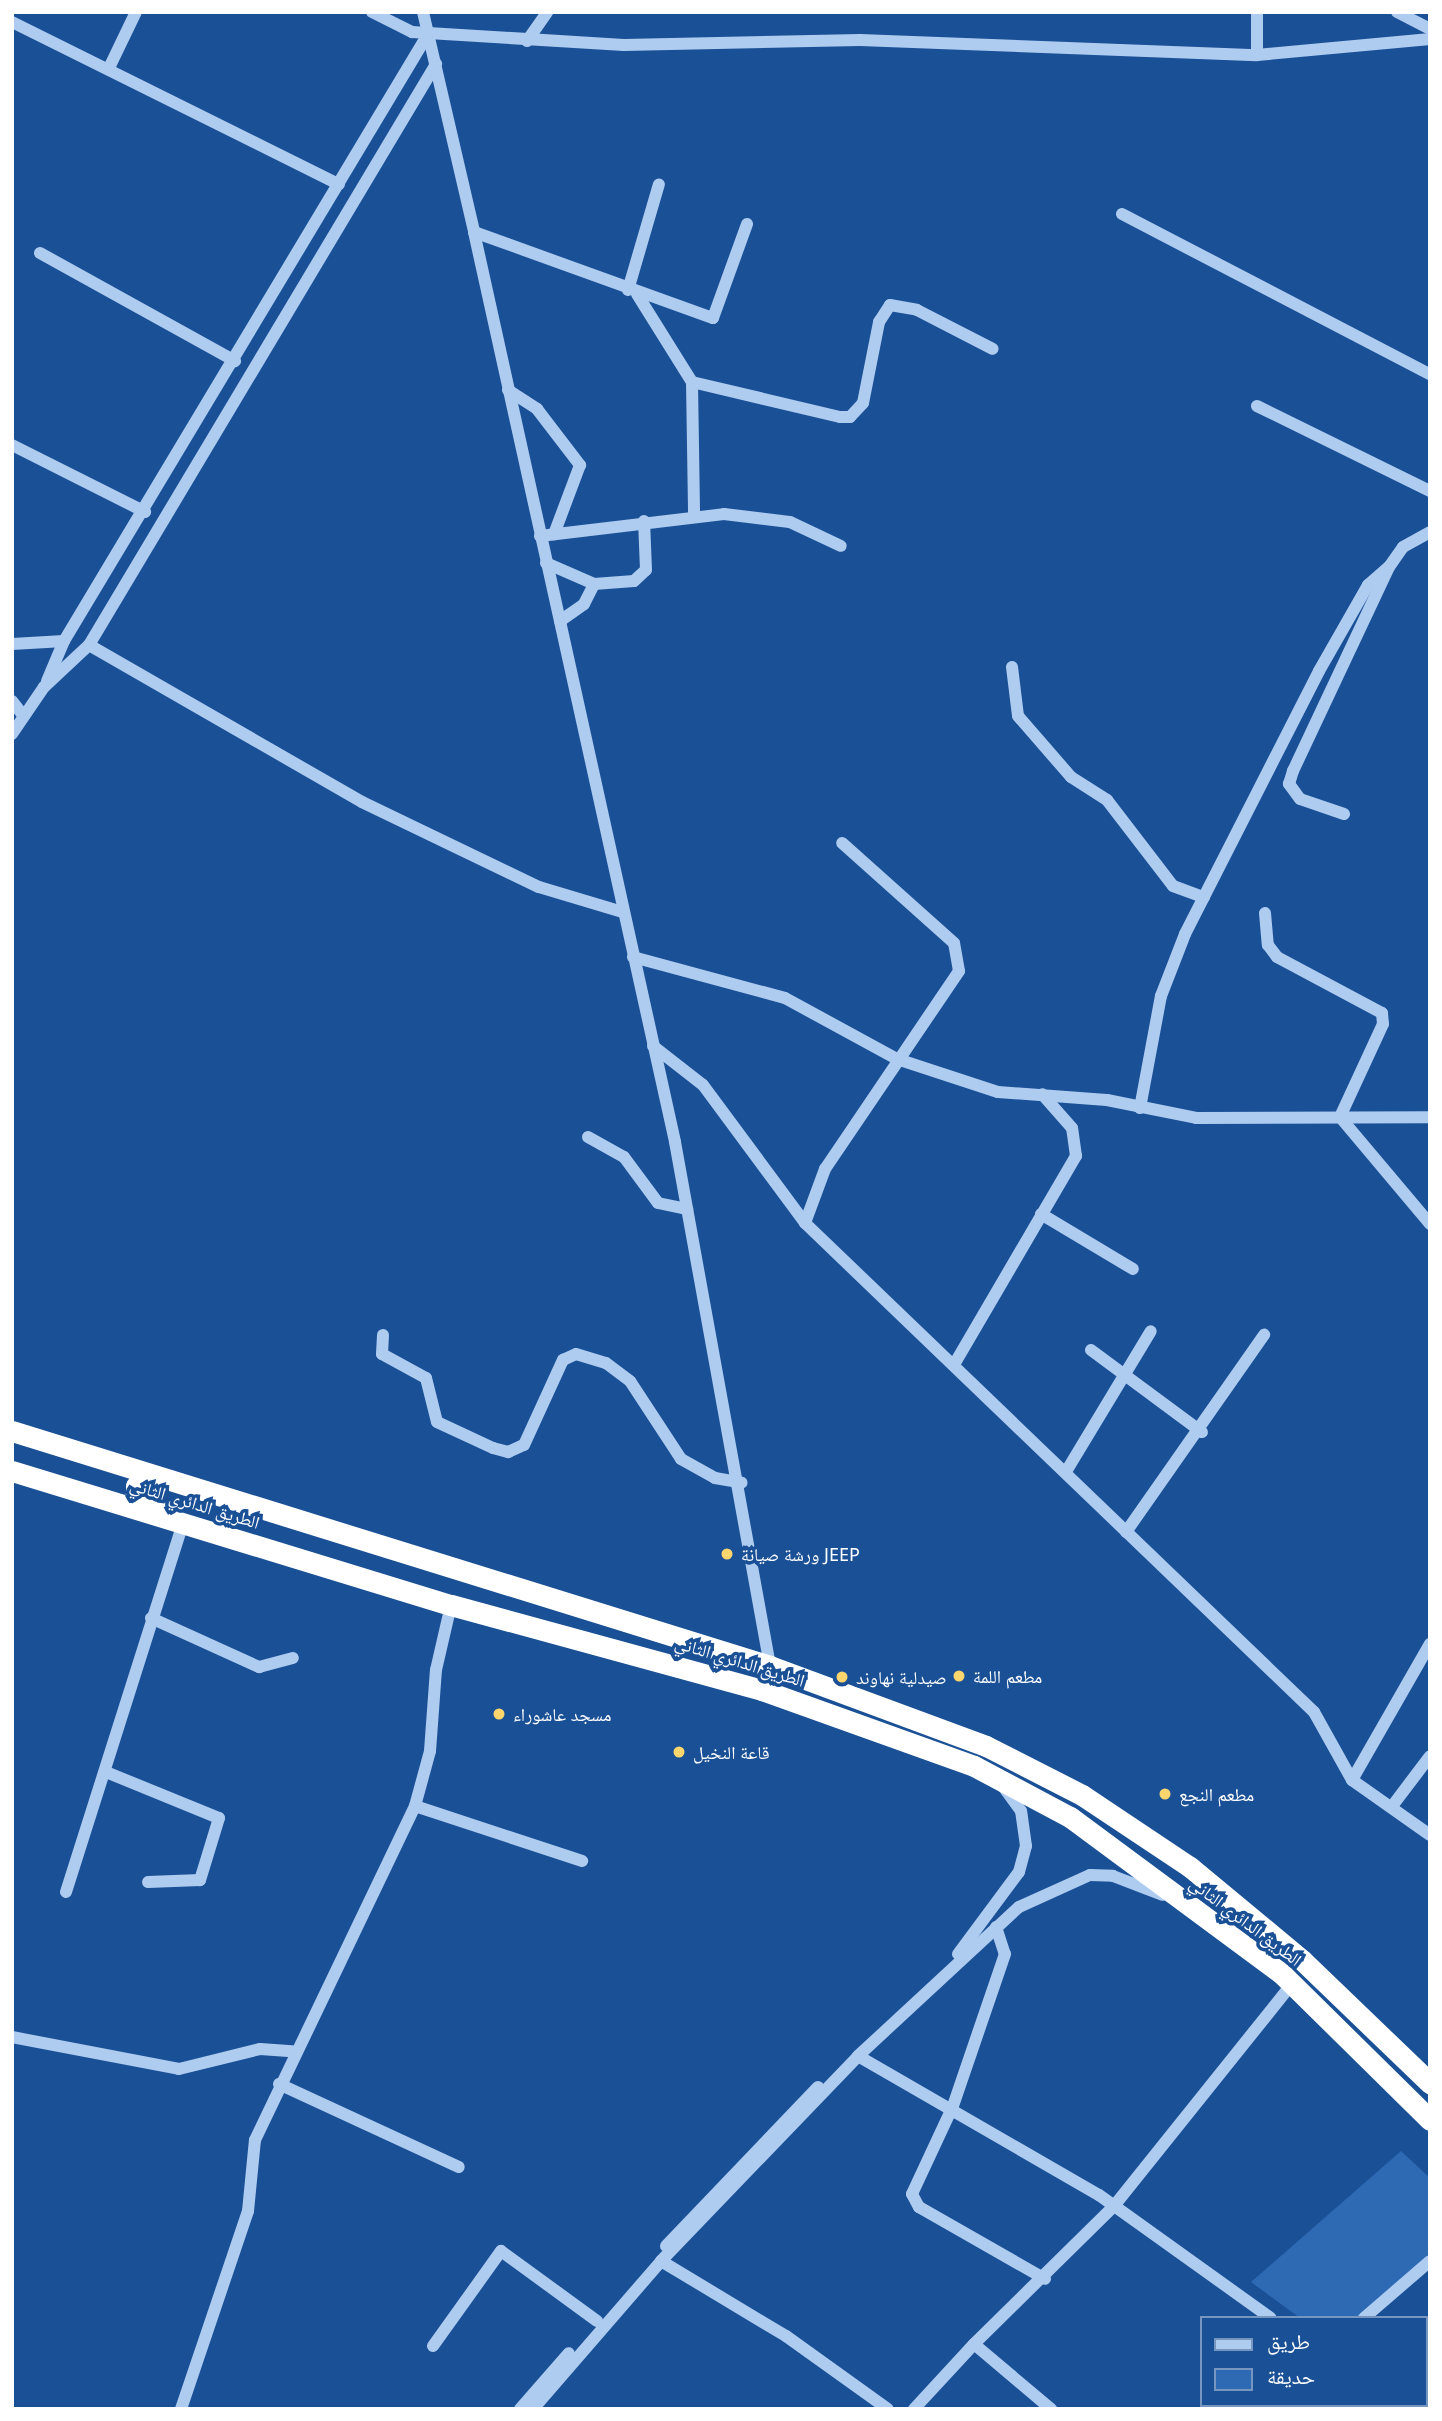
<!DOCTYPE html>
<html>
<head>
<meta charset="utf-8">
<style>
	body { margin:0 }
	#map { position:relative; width:1442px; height:2421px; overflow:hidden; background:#1a5096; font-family:"Noto Sans","Noto Naskh Arabic",sans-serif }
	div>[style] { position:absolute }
	.green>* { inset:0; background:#2e69b4 }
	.minor>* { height:12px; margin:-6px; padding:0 6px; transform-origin:6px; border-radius:6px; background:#aecbf0 }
	.highway>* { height:21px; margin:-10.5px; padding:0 10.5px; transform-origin:10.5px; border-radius:10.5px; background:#fff }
	.dots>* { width:19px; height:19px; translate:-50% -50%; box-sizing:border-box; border:4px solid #1a5096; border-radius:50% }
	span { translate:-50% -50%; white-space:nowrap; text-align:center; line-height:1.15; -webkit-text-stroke:7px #1a5096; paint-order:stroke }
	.street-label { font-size:18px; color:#fff }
	.poi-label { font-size:18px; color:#fff }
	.left { translate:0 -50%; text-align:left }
	.frame { position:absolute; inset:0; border:14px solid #fff; pointer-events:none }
	.legend { position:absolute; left:1200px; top:2316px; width:228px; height:91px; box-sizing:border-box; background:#1a5096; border:2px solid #7696c0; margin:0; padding:9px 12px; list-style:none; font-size:21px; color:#fff }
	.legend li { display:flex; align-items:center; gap:14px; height:35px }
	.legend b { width:35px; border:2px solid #7696c0 }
</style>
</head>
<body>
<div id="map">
	<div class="green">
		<div style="clip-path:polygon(1401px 2151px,1430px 2178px,1430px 2253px,1358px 2318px,1300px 2318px,1251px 2282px)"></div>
	</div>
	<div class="minor">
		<div style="left:372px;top:12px;width:45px;rotate:26.6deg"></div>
		<div style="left:412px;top:32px;width:212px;rotate:3.5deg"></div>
		<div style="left:624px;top:45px;width:236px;rotate:-1.2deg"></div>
		<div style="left:860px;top:40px;width:397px;rotate:2.2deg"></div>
		<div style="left:1257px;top:55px;width:174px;rotate:-5.3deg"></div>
		<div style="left:423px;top:12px;width:226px;rotate:76.9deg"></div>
		<div style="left:474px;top:232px;width:254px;rotate:19.8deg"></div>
		<div style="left:713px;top:318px;width:100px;rotate:-70.1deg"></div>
		<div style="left:1257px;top:12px;width:43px;rotate:90deg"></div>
		<div style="left:1397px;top:12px;width:37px;rotate:27deg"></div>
		<div style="left:12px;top:22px;width:365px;rotate:26.4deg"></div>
		<div style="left:527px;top:41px;width:35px;rotate:-55deg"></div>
		<div style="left:109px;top:68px;width:62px;rotate:-64.3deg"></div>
		<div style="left:1122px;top:214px;width:347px;rotate:27.5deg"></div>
		<div style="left:474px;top:232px;width:932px;rotate:77.54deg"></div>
		<div style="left:675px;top:1142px;width:533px;rotate:79.72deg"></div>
		<div style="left:40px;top:253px;width:223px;rotate:29deg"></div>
		<div style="left:628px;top:290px;width:110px;rotate:-73.7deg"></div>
		<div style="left:637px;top:294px;width:104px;rotate:58deg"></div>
		<div style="left:692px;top:382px;width:152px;rotate:13.3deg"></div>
		<div style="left:840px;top:417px;width:10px"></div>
		<div style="left:850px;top:417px;width:19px;rotate:-47deg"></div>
		<div style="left:863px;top:403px;width:83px;rotate:-78.8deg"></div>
		<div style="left:879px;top:322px;width:20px;rotate:-57deg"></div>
		<div style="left:890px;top:305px;width:27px;rotate:10deg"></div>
		<div style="left:917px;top:310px;width:85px;rotate:27.2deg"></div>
		<div style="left:692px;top:382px;width:132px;rotate:89.1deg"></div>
		<div style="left:508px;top:390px;width:35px;rotate:33deg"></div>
		<div style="left:537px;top:409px;width:71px;rotate:52.5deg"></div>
		<div style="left:580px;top:465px;width:74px;rotate:110.6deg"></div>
		<div style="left:1257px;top:406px;width:193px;rotate:26.2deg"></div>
		<div style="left:12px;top:445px;width:149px;rotate:26.7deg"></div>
		<div style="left:540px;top:536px;width:185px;rotate:-6.8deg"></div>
		<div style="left:724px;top:514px;width:66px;rotate:6.9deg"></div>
		<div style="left:790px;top:522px;width:56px;rotate:25.2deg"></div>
		<div style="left:546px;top:563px;width:52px;rotate:23.6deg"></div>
		<div style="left:594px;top:584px;width:40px;rotate:-4.3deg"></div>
		<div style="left:634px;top:581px;width:16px;rotate:-43deg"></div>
		<div style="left:646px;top:570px;width:49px;rotate:-92.3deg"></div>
		<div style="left:560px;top:621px;width:29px;rotate:-35deg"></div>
		<div style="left:584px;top:604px;width:22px;rotate:-63deg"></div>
		<div style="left:12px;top:644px;width:52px;rotate:-3.3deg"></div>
		<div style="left:89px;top:645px;width:315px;rotate:29.9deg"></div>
		<div style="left:362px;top:802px;width:196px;rotate:25.7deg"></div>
		<div style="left:539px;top:887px;width:88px;rotate:16.6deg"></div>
		<div style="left:1012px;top:667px;width:49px;rotate:83deg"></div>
		<div style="left:1018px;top:716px;width:81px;rotate:49deg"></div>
		<div style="left:1071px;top:777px;width:43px;rotate:32.6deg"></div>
		<div style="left:1107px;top:800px;width:108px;rotate:52.5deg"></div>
		<div style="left:1173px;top:886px;width:33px;rotate:20deg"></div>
		<div style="left:47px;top:681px;width:43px;rotate:-67deg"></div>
		<div style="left:64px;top:641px;width:708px;rotate:-59.05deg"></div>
		<div style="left:12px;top:701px;width:18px;rotate:52deg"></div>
		<div style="left:12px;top:734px;width:57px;rotate:-55.8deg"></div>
		<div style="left:44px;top:687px;width:62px;rotate:-43deg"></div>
		<div style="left:89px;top:645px;width:677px;rotate:-59.15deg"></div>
		<div style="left:1344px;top:814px;width:46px;rotate:-161.2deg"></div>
		<div style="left:1300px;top:799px;width:19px;rotate:-126deg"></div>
		<div style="left:1289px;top:784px;width:14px;rotate:-73deg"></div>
		<div style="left:1293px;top:771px;width:225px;rotate:-64.8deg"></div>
		<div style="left:1389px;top:567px;width:24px;rotate:-55deg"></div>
		<div style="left:1403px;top:547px;width:31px;rotate:-29deg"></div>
		<div style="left:1265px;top:913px;width:32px;rotate:85deg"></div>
		<div style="left:1268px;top:945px;width:15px;rotate:53deg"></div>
		<div style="left:1277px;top:957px;width:119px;rotate:28.1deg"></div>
		<div style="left:1382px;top:1013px;width:11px;rotate:85deg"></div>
		<div style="left:1383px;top:1024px;width:102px;rotate:114.8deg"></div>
		<div style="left:1340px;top:1117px;width:140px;rotate:49.9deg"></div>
		<div style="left:633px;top:957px;width:157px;rotate:15.1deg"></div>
		<div style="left:785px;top:998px;width:128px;rotate:28.6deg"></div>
		<div style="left:897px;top:1059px;width:106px;rotate:18.1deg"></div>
		<div style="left:998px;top:1092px;width:109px;rotate:4.2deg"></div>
		<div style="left:1107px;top:1100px;width:91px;rotate:11.4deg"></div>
		<div style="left:1196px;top:1118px;width:234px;rotate:-0.2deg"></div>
		<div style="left:653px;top:1046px;width:63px;rotate:38deg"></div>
		<div style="left:703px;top:1085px;width:172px;rotate:53.5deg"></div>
		<div style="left:805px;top:1223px;width:706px;rotate:43.85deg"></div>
		<div style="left:1314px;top:1712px;width:78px;rotate:60.8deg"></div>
		<div style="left:1352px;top:1780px;width:95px;rotate:35.2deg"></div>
		<div style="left:1140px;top:1108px;width:114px;rotate:-79.4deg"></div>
		<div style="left:1161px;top:996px;width:66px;rotate:-68.8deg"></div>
		<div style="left:1185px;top:934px;width:295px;rotate:-63deg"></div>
		<div style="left:1319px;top:671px;width:99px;rotate:-60.3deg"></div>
		<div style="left:1368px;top:585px;width:28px;rotate:-41deg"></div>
		<div style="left:588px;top:1137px;width:41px;rotate:29.1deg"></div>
		<div style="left:624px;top:1157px;width:57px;rotate:53.5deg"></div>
		<div style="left:658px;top:1203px;width:30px;rotate:12deg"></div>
		<div style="left:1041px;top:1214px;width:107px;rotate:30.9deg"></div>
		<div style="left:805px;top:1223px;width:58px;rotate:-69.7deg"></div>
		<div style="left:825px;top:1169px;width:239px;rotate:-55.9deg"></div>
		<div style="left:959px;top:971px;width:28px;rotate:-100deg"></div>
		<div style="left:954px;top:943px;width:150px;rotate:-138.2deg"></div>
		<div style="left:383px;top:1335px;width:19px;rotate:93deg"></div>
		<div style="left:382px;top:1354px;width:50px;rotate:28.6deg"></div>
		<div style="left:426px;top:1378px;width:45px;rotate:76deg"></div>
		<div style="left:437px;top:1422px;width:62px;rotate:24.9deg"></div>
		<div style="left:493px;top:1448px;width:16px;rotate:15deg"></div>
		<div style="left:508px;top:1452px;width:17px;rotate:-24deg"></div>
		<div style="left:524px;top:1445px;width:94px;rotate:-65.4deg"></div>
		<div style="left:563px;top:1360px;width:14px;rotate:-25deg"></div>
		<div style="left:576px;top:1354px;width:31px;rotate:17deg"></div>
		<div style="left:606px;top:1363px;width:30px;rotate:37deg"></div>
		<div style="left:630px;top:1381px;width:93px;rotate:56.8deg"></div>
		<div style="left:681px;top:1459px;width:39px;rotate:29deg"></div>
		<div style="left:715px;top:1478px;width:27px;rotate:10deg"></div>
		<div style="left:1091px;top:1350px;width:138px;rotate:36.5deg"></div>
		<div style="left:955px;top:1363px;width:240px;rotate:-59.7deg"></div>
		<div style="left:1076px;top:1156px;width:28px;rotate:-98deg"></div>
		<div style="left:1072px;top:1128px;width:45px;rotate:-131.4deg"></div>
		<div style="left:1067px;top:1470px;width:162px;rotate:-58.9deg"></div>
		<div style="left:1126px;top:1532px;width:241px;rotate:-55deg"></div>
		<div style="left:151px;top:1618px;width:119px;rotate:24.4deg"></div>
		<div style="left:259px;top:1667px;width:35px;rotate:-15deg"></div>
		<div style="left:106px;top:1772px;width:122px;rotate:22.2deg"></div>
		<div style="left:219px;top:1818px;width:65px;rotate:107deg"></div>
		<div style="left:200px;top:1880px;width:52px;rotate:177.8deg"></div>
		<div style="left:1352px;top:1780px;width:157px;rotate:-60.2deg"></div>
		<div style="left:1393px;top:1805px;width:61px;rotate:-52.9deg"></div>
		<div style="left:415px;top:1806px;width:176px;rotate:18.2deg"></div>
		<div style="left:66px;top:1892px;width:387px;rotate:-72.4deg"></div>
		<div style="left:996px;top:1927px;width:28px;rotate:72deg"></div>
		<div style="left:1005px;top:1954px;width:161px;rotate:108.9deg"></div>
		<div style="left:953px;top:2106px;width:97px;rotate:115deg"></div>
		<div style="left:912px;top:2194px;width:15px;rotate:62deg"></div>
		<div style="left:919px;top:2207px;width:145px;rotate:29.7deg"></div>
		<div style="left:958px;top:1954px;width:102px;rotate:-53.4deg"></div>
		<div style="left:1019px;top:1872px;width:27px;rotate:-75deg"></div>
		<div style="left:1026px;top:1846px;width:35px;rotate:-98deg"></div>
		<div style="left:1021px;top:1811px;width:31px;rotate:-126deg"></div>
		<div style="left:12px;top:2037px;width:170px;rotate:10.8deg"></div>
		<div style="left:179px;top:2069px;width:83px;rotate:-13.9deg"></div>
		<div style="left:260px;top:2049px;width:32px;rotate:4deg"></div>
		<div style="left:858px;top:2056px;width:278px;rotate:30deg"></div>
		<div style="left:1099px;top:2195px;width:211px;rotate:35.6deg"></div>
		<div style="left:279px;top:2084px;width:198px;rotate:24.8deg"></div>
		<div style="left:666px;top:2246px;width:220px;rotate:-46.3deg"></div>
		<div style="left:661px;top:2261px;width:146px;rotate:31deg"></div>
		<div style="left:786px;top:2336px;width:125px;rotate:35.6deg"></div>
		<div style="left:1364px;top:2318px;width:87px;rotate:-40.8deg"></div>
		<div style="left:974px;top:2344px;width:197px;rotate:-44.6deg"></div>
		<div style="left:1114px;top:2206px;width:285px;rotate:-51.3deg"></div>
		<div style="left:433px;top:2346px;width:117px;rotate:-54.4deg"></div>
		<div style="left:501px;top:2251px;width:119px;rotate:36.1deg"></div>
		<div style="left:1341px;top:2405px;width:4px;rotate:63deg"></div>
		<div style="left:181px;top:2409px;width:209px;rotate:-71.3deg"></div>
		<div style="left:248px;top:2211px;width:71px;rotate:-84.4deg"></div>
		<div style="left:255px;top:2140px;width:370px;rotate:-64.4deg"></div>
		<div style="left:415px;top:1806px;width:57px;rotate:-74.7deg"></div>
		<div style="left:430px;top:1751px;width:81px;rotate:-85.8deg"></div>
		<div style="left:436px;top:1670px;width:67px;rotate:-77deg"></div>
		<div style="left:520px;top:2409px;width:74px;rotate:-48.8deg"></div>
		<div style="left:533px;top:2409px;width:196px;rotate:-49.1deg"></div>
		<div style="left:661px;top:2261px;width:284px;rotate:-46.1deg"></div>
		<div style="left:858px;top:2056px;width:219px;rotate:-42.8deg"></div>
		<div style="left:1019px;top:1907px;width:78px;rotate:-24.3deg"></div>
		<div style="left:1090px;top:1875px;width:23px;rotate:2deg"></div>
		<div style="left:1113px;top:1876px;width:53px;rotate:20.8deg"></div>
		<div style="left:914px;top:2409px;width:88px;rotate:-47.3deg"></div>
		<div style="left:974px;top:2344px;width:101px;rotate:40.2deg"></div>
		<div style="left:1222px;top:2409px;width:5px;rotate:-53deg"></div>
	</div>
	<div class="highway">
		<div style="left:12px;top:1431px;width:794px;rotate:17.22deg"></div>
		<div style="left:770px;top:1666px;width:230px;rotate:20.3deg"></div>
		<div style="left:986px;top:1746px;width:108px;rotate:27deg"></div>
		<div style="left:1082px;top:1795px;width:130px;rotate:33.7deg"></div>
		<div style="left:1190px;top:1867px;width:146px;rotate:39.7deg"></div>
		<div style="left:1302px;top:1960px;width:178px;rotate:43.9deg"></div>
		<div style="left:12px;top:1471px;width:459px;rotate:17deg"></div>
		<div style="left:451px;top:1605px;width:322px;rotate:15.3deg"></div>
		<div style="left:762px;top:1690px;width:225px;rotate:19.7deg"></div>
		<div style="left:974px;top:1766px;width:109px;rotate:28deg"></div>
		<div style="left:1070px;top:1817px;width:264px;rotate:36.5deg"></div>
		<div style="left:1282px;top:1974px;width:208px;rotate:44.6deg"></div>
		<div style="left:158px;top:1510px;width:27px;rotate:-146deg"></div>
		<div style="left:136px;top:1495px;width:9px;rotate:-90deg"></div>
		<div style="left:136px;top:1486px;width:27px;rotate:-10deg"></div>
	</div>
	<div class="dots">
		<div style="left:727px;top:1554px;background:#ffd66d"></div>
		<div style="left:959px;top:1676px;background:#ffd66d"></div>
		<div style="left:842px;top:1677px;background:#ffd66d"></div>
		<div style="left:499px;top:1714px;background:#ffd66d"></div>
		<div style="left:679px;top:1752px;background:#ffd66d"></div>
		<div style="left:1165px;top:1794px;background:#ffd66d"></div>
	</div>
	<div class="street-label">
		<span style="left:195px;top:1503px;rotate:17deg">الطريق الدائري الثاني</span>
		<span style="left:740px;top:1661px;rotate:17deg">الطريق الدائري الثاني</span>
		<span style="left:1246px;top:1921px;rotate:37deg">الطريق الدائري الثاني</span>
	</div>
	<div class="poi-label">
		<span class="left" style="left:741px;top:1554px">ورشة صيانة JEEP</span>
		<span class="left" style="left:973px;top:1676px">مطعم اللمة</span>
		<span class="left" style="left:856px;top:1677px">صيدلية نهاوند</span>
		<span class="left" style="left:513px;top:1714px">مسجد عاشوراء</span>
		<span class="left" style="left:693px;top:1752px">قاعة النخيل</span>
		<span class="left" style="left:1179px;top:1794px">مطعم النجع</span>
	</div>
	<div class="frame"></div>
	<ul class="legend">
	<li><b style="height:9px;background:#aecbf0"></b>طريق</li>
	<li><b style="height:19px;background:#2e69b4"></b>حديقة</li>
	</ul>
</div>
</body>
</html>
